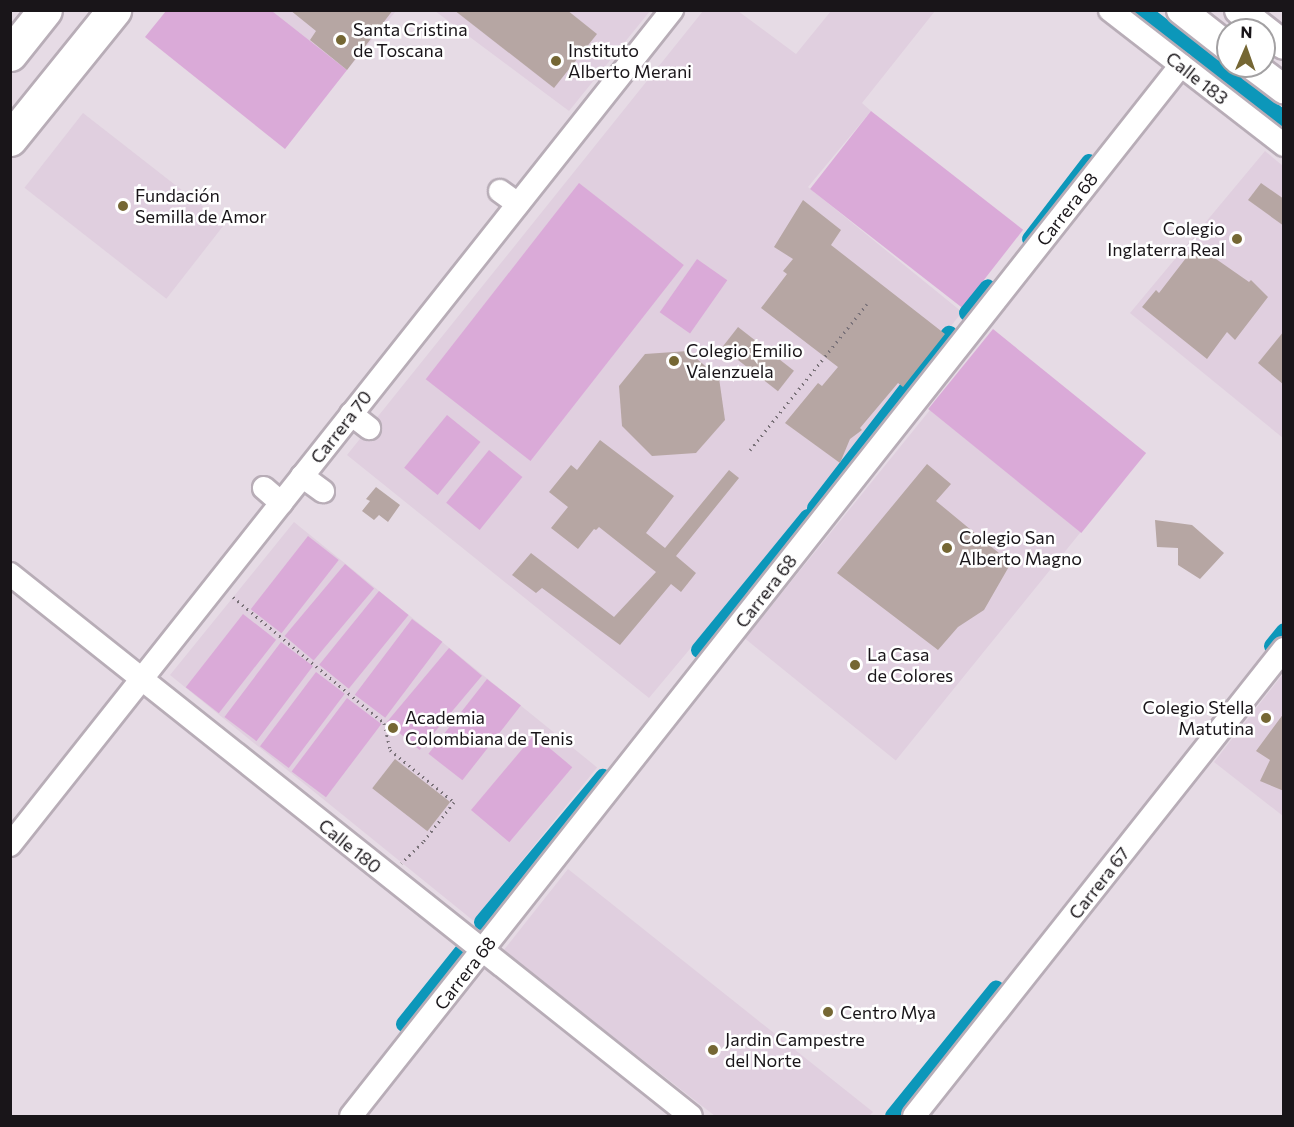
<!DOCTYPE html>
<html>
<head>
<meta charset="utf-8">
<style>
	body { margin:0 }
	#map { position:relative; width:1294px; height:1127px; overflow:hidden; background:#e6dbe5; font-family:Commissioner,sans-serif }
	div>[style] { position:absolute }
	.built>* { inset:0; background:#e0cfdf; transform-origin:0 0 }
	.green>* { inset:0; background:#daaad8; transform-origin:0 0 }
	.canal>* { height:16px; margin:-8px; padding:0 8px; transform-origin:8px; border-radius:8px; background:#0c97ba }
	.building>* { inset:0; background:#b6a6a3; transform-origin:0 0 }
	.path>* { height:3px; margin-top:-1.5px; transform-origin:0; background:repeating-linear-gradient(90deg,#7a7279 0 1.5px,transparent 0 6px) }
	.roads { filter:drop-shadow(2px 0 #b8adb7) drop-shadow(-2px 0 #b8adb7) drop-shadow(0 2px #b8adb7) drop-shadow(0 -2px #b8adb7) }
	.minor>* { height:22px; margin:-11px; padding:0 11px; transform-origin:11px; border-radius:11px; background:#fff }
	.major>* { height:28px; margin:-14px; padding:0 14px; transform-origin:14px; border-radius:14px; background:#fff }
	.highway>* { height:33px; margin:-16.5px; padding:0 16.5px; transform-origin:16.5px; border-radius:16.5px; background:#fff }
	.dots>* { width:16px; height:16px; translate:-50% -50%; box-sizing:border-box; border:3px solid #fff; border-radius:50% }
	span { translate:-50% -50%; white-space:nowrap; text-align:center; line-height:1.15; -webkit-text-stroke:5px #fff; paint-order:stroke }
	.poi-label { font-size:18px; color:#191519 }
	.left { translate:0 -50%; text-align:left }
	.right { translate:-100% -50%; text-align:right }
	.street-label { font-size:18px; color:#191519 }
	.frame { position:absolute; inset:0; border:12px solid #191519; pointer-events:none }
	.north { position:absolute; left:1216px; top:18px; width:60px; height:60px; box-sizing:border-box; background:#fff; border:2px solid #a3a1a3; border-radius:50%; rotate:2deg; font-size:16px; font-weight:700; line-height:24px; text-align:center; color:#191519 }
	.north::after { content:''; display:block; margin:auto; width:21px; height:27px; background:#756734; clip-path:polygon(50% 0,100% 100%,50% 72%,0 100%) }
</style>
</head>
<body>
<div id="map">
	<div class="built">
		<div style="clip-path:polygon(272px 11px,396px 11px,347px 70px)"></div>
		<div style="clip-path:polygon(435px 11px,650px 11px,569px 111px)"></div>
		<div style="clip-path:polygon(703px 11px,738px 11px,796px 54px,831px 11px,935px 11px,862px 103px,871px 111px,808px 187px,962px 312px,811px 504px,649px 698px,347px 455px)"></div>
		<div style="left:83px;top:113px;width:180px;height:95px;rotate:38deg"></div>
		<div style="clip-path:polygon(1265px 151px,1283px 166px,1283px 438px,1130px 313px)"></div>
		<div style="left:930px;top:410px;width:194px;height:294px;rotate:39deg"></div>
		<div style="left:294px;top:522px;width:390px;height:197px;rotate:39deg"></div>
		<div style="clip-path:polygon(1283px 674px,1283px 816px,1214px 762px)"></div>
		<div style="clip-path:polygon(568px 869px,873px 1112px,869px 1116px,715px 1116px,503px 951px)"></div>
	</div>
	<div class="green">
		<div style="clip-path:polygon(166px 11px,272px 11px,347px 70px,285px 149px,145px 37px)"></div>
		<div style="left:871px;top:111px;width:193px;height:99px;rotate:38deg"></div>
		<div style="left:579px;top:183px;width:133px;height:249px;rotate:38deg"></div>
		<div style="left:697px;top:259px;width:37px;height:65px;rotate:35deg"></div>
		<div style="left:993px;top:329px;width:197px;height:103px;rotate:39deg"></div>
		<div style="left:447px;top:415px;width:43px;height:68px;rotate:39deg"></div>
		<div style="left:489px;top:450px;width:43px;height:68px;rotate:39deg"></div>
		<div style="left:308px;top:536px;width:39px;height:93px;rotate:38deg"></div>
		<div style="left:345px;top:564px;width:38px;height:94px;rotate:40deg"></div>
		<div style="left:379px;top:591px;width:38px;height:95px;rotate:39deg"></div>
		<div style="left:243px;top:614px;width:42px;height:93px;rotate:38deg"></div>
		<div style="left:412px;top:619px;width:38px;height:95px;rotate:37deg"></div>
		<div style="left:281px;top:642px;width:40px;height:94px;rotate:37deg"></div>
		<div style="left:449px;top:648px;width:43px;height:97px;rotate:40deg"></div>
		<div style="left:316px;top:672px;width:36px;height:93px;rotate:37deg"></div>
		<div style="left:487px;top:679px;width:43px;height:95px;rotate:38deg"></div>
		<div style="left:347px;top:698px;width:43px;height:92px;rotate:37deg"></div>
		<div style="left:534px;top:735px;width:50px;height:98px;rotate:40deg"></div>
	</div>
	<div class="canal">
		<div style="left:1142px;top:10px;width:179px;rotate:37.5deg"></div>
		<div style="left:1030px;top:239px;width:97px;rotate:-52.5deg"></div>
		<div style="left:967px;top:313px;width:33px;rotate:-51deg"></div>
		<div style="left:815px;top:508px;width:220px;rotate:-52.4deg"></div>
		<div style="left:1272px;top:646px;width:19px;rotate:-51deg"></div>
		<div style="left:699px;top:650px;width:172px;rotate:-50.7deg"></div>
		<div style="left:482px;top:922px;width:189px;rotate:-50.2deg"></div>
		<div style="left:404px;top:1024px;width:96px;rotate:-51.3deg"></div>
		<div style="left:893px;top:1116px;width:164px;rotate:-51deg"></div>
	</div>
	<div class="building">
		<div style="clip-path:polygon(290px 10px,393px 10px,347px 70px,310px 40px,316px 31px)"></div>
		<div style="clip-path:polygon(454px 10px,567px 10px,597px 34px,554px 88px)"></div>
		<div style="clip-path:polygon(1261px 183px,1284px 199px,1284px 226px,1248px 200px)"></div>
		<div style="clip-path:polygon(803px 200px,841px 230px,831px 245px,945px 334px,903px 387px,898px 383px,860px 428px,862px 430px,850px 439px,840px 463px,785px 423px,818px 383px,822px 386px,838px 367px,761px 308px,787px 274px,783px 271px,793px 259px,774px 247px)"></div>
		<div style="clip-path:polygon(1196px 245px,1249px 282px,1251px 280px,1268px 297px,1235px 340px,1227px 332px,1207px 359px,1142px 307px,1156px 290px,1159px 293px)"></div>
		<div style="left:738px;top:327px;width:71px;height:26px;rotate:38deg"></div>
		<div style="clip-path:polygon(1284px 331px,1284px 385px,1258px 363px)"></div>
		<div style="clip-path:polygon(688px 351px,719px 378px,725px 420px,696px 453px,652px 456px,622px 426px,619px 386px,645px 354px)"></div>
		<div style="clip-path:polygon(600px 440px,674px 496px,646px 533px,665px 548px,729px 470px,739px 478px,676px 556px,696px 573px,681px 592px,671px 584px,620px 645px,542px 588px,536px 593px,512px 575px,531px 553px,614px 617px,656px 572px,599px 527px,596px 530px,594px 529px,578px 549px,551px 528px,568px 507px,549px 492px,571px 465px,577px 470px)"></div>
		<div style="clip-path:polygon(927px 464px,951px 484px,936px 501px,1011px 563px,984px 610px,958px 627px,938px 650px,837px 573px)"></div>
		<div style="clip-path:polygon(376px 487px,400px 505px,388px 522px,379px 515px,374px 520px,362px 511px,370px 501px,366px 499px)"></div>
		<div style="clip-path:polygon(1155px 520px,1192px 525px,1224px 553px,1200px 579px,1178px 565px,1178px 548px,1157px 547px)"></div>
		<div style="clip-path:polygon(1284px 713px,1284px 791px,1260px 781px,1270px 760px,1256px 751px)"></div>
		<div style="left:395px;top:759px;width:70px;height:37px;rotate:38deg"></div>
	</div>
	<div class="path">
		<div style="left:750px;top:450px;width:187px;rotate:-51.3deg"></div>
		<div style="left:233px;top:597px;width:197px;rotate:39.8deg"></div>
		<div style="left:384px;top:723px;width:28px;rotate:77deg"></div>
		<div style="left:390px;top:750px;width:82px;rotate:39.1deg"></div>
		<div style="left:454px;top:802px;width:51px;rotate:127.8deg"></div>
		<div style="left:423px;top:842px;width:30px;rotate:136deg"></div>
	</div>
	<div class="roads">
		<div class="minor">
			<div style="left:1110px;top:10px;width:220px;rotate:37.8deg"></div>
			<div style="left:500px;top:191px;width:22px;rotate:36deg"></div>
			<div style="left:351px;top:414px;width:23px;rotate:38deg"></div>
			<div style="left:302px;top:476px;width:26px;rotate:36deg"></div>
			<div style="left:264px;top:488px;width:23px;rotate:41deg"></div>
			<div style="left:10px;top:574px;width:870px;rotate:38.52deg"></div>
			<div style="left:10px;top:845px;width:1066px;rotate:-51.59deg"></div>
			<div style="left:351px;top:1116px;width:1339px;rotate:-51.7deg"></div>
			<div style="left:914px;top:1116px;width:596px;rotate:-51.61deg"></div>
		</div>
		<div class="major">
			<div style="left:1181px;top:10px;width:60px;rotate:38.2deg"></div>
			<div style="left:1239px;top:10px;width:57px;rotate:37.9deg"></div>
			<div style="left:1253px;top:66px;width:39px;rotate:37deg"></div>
		</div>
		<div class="highway">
			<div style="left:10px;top:54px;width:56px;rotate:-51.5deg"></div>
			<div style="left:10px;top:139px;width:166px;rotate:-51.1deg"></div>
		</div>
	</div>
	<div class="dots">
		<div style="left:341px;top:40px;background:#756734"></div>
		<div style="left:556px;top:61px;background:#756734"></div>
		<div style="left:123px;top:206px;background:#756734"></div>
		<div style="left:1237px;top:239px;background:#756734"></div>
		<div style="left:674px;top:361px;background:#756734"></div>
		<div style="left:947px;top:548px;background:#756734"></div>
		<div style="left:855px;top:665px;background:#756734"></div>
		<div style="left:1266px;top:718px;background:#756734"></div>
		<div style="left:393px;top:728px;background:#756734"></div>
		<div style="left:828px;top:1012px;background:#756734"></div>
		<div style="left:713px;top:1050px;background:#756734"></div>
	</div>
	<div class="poi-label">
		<span class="left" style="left:353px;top:40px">Santa Cristina<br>de Toscana</span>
		<span class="left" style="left:568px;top:61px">Instituto<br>Alberto Merani</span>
		<span class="left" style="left:135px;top:206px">Fundación<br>Semilla de Amor</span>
		<span class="right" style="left:1225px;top:239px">Colegio<br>Inglaterra Real</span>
		<span class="left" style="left:686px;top:361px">Colegio Emilio<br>Valenzuela</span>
		<span class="left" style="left:959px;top:548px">Colegio San<br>Alberto Magno</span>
		<span class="left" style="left:867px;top:665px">La Casa<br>de Colores</span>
		<span class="right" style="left:1254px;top:718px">Colegio Stella<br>Matutina</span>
		<span class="left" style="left:405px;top:728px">Academia<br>Colombiana de Tenis</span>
		<span class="left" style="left:840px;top:1012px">Centro Mya</span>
		<span class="left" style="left:725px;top:1050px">Jardin Campestre<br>del Norte</span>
	</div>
	<div class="street-label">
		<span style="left:1197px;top:78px;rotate:38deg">Calle 183</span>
		<span style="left:1067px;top:209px;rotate:-52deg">Carrera 68</span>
		<span style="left:341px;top:427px;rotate:-52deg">Carrera 70</span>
		<span style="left:766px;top:591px;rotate:-52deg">Carrera 68</span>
		<span style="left:350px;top:846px;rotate:39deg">Calle 180</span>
		<span style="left:1099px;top:883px;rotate:-52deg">Carrera 67</span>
		<span style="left:465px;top:973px;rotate:-52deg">Carrera 68</span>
	</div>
	<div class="frame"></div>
	<div class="north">N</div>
</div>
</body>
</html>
